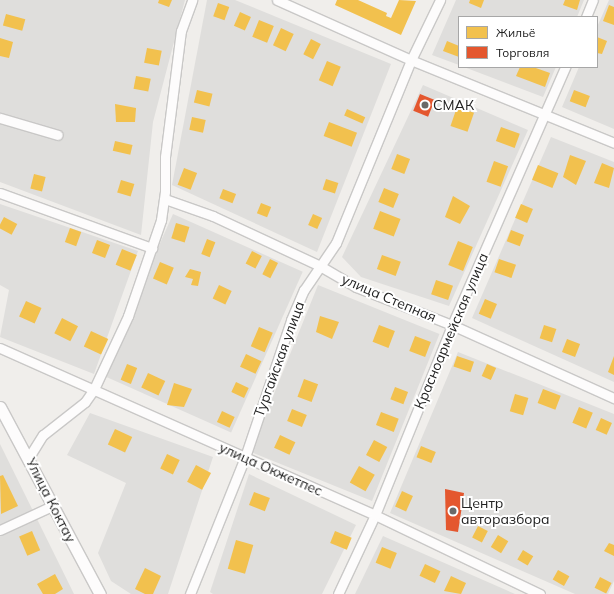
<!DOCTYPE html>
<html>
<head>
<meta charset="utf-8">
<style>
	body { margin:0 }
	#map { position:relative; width:614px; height:594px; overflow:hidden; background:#f0eeeb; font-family:Mulish,sans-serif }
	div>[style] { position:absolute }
	.residential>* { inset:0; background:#dfdedc; transform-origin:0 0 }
	.homes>* { inset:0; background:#f2c14e; transform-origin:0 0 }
	.shops>* { inset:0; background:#e4572e; transform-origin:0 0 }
	.roads { filter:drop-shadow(1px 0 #c9c8c7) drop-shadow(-1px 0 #c9c8c7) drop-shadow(0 1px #c9c8c7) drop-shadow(0 -1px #c9c8c7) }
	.minor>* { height:9px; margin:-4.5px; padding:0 4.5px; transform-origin:4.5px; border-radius:4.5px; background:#fdfcfc }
	.tertiary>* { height:11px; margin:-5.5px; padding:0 5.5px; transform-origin:5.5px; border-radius:5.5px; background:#fdfcfc }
	.dots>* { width:11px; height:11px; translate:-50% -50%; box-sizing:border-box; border:2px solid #fff; border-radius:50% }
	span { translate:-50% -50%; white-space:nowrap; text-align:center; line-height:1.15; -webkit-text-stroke:4px #fff; paint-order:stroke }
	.poi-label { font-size:14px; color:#222 }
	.left { translate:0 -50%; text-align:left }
	.street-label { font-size:14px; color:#222 }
	.legend { position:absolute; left:458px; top:16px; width:140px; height:52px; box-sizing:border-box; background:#fff; border:1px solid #a7a7a7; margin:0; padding:5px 7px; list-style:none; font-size:12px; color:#222 }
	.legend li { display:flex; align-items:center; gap:8px; height:20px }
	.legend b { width:20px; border:1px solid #a7a7a7 }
</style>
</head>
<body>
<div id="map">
	<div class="residential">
		<div style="clip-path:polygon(0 0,185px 0,153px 122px,141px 235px,0 182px)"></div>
		<div style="clip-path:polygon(207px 0,235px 0,391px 64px,317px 252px,172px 185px)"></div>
		<div style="clip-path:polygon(456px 0,584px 0,577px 17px,459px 17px,459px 65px,432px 55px)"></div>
		<div style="clip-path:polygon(609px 0,614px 0,614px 129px,562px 107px,579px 67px,597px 67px,597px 27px)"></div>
		<div style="clip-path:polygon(464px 67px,556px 67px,543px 97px)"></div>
		<div style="clip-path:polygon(423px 85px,528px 130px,449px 306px,361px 277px,342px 257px)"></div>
		<div style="clip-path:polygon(551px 137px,614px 162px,614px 382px,472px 318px)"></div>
		<div style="clip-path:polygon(0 204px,138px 251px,94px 374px,0 337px,9px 290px,0 285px)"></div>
		<div style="left:173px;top:214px;width:142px;height:176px;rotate:24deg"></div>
		<div style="left:318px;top:285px;width:131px;height:180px;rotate:22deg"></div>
		<div style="clip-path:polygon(458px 352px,614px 414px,614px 581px,608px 594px,575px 594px,390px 513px)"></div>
		<div style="clip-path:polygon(90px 413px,213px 457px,168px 594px,131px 594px,111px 581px,98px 553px,126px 483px,67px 455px)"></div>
		<div style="clip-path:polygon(0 444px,3px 450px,74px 594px,0 594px)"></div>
		<div style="clip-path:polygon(249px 474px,356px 525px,322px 594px,213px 594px,210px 592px)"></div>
		<div style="clip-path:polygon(383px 536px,515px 594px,355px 594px)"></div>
	</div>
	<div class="homes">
		<div style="clip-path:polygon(159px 0,172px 0,169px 7px,158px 3px)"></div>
		<div style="clip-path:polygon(337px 0,358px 0,387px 13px,386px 16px,391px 18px,399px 0,416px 1px,401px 35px,335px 5px)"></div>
		<div style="clip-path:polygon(470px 0,484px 0,481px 8px,469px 3px)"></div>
		<div style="clip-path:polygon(565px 0,580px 0,577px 10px,563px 5px)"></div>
		<div style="left:218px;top:3px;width:12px;height:14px;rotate:20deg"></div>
		<div style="clip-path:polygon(609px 5px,614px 7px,614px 25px,603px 21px)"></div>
		<div style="left:240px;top:12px;width:12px;height:15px;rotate:24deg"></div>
		<div style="left:6px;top:14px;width:20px;height:12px;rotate:15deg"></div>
		<div style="left:259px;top:20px;width:16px;height:18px;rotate:22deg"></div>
		<div style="left:281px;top:28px;width:14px;height:19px;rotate:25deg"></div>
		<div style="clip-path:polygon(597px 37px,607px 41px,602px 54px,597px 53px)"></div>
		<div style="clip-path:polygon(0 38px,13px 42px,9px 58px,0 56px)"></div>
		<div style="left:311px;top:39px;width:11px;height:17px;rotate:27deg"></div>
		<div style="clip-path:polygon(447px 41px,459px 46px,459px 57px,443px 51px)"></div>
		<div style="left:147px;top:48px;width:15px;height:15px;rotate:11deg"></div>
		<div style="left:327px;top:61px;width:15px;height:21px;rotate:23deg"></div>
		<div style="clip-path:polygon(520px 67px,533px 67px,550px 73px,545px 87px,516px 76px)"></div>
		<div style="left:136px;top:76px;width:15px;height:13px;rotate:11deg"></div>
		<div style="left:197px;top:90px;width:16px;height:13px;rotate:14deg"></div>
		<div style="left:574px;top:90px;width:17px;height:12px;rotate:21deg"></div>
		<div style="clip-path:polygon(115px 104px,136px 108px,135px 122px,116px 122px)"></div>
		<div style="left:457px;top:107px;width:18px;height:20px;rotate:19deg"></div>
		<div style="left:347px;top:109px;width:20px;height:7px;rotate:24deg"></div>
		<div style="left:192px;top:117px;width:14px;height:13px;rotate:12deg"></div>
		<div style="left:329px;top:122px;width:30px;height:15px;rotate:21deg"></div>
		<div style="left:501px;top:127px;width:20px;height:15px;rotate:20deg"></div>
		<div style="left:115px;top:141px;width:18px;height:10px;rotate:13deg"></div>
		<div style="left:397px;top:154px;width:14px;height:16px;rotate:21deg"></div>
		<div style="clip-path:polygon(570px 155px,586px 161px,576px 185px,563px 177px)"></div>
		<div style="left:494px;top:161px;width:15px;height:22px;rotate:20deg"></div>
		<div style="clip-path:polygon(602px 163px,614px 168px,609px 188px,594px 183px)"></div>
		<div style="left:538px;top:165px;width:22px;height:16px;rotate:22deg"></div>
		<div style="left:184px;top:168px;width:14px;height:18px;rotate:21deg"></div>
		<div style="left:34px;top:174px;width:12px;height:15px;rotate:14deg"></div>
		<div style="left:326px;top:179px;width:13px;height:11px;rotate:18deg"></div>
		<div style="left:121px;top:180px;width:14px;height:13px;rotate:17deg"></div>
		<div style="left:384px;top:188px;width:16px;height:15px;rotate:22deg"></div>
		<div style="left:223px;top:189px;width:14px;height:10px;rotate:21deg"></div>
		<div style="clip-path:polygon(453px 196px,470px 206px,460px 224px,445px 217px)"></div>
		<div style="left:261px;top:203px;width:11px;height:11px;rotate:22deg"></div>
		<div style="left:521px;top:204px;width:13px;height:15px;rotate:23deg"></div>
		<div style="left:380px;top:211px;width:22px;height:19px;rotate:21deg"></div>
		<div style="left:313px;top:214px;width:10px;height:12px;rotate:24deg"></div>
		<div style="left:4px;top:217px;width:15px;height:12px;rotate:28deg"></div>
		<div style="left:176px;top:223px;width:14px;height:16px;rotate:17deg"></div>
		<div style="left:70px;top:228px;width:12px;height:15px;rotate:20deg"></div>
		<div style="left:511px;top:230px;width:14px;height:12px;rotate:21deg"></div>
		<div style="left:207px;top:239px;width:9px;height:16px;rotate:21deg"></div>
		<div style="left:97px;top:240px;width:14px;height:14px;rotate:21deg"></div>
		<div style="left:458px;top:241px;width:16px;height:26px;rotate:22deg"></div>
		<div style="left:122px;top:249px;width:16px;height:17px;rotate:22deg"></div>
		<div style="left:252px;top:251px;width:11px;height:14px;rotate:27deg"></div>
		<div style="left:382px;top:255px;width:20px;height:15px;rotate:20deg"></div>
		<div style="left:270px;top:259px;width:9px;height:17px;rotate:27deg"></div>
		<div style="left:499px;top:259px;width:18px;height:14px;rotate:19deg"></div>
		<div style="left:160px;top:262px;width:15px;height:18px;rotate:23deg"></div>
		<div style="clip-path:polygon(190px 269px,201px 272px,198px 286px,191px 285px,193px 279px,185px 277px)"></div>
		<div style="left:436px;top:280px;width:18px;height:15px;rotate:19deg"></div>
		<div style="left:219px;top:285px;width:14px;height:15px;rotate:25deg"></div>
		<div style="left:485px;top:299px;width:13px;height:16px;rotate:23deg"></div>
		<div style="left:26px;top:301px;width:17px;height:17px;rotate:24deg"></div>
		<div style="clip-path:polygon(320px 316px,339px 322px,332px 339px,316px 332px)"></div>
		<div style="left:62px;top:318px;width:18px;height:17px;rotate:27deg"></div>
		<div style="left:379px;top:325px;width:17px;height:18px;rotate:21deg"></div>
		<div style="left:544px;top:325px;width:13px;height:14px;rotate:18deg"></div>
		<div style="left:259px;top:327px;width:15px;height:21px;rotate:23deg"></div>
		<div style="left:91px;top:331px;width:19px;height:17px;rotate:25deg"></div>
		<div style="left:415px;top:336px;width:17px;height:16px;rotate:21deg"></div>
		<div style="left:567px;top:339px;width:14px;height:14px;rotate:21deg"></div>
		<div style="left:246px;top:354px;width:17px;height:14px;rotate:25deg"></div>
		<div style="left:457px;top:356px;width:18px;height:11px;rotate:19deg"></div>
		<div style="clip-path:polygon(614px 356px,614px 375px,608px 372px)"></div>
		<div style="left:127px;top:364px;width:11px;height:17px;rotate:22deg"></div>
		<div style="left:487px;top:364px;width:10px;height:13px;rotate:24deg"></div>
		<div style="left:148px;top:373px;width:19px;height:16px;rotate:25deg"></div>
		<div style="left:304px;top:379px;width:15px;height:19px;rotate:20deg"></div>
		<div style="left:236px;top:382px;width:14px;height:11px;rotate:25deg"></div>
		<div style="clip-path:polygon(174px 383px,192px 389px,184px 407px,167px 405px)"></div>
		<div style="left:395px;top:387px;width:14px;height:13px;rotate:21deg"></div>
		<div style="left:543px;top:389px;width:19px;height:15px;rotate:21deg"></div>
		<div style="left:515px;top:394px;width:14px;height:18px;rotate:17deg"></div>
		<div style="left:579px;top:407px;width:15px;height:17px;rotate:23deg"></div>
		<div style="left:292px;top:409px;width:16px;height:13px;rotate:22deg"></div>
		<div style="left:222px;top:411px;width:14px;height:12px;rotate:25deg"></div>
		<div style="left:381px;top:412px;width:19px;height:14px;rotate:21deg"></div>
		<div style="left:601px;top:418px;width:12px;height:13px;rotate:24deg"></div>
		<div style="left:115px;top:429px;width:19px;height:17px;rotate:25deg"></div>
		<div style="left:280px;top:435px;width:17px;height:14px;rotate:25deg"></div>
		<div style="left:374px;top:440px;width:15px;height:17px;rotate:28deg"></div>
		<div style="left:421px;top:446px;width:16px;height:12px;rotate:22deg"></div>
		<div style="left:167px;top:454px;width:14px;height:16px;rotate:25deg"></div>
		<div style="left:196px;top:465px;width:17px;height:19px;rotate:28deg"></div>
		<div style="left:359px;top:466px;width:18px;height:19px;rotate:29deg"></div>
		<div style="clip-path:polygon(3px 475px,18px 506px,1px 514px,0 476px)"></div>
		<div style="left:402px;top:491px;width:12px;height:17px;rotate:24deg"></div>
		<div style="left:254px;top:492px;width:17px;height:14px;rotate:21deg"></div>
		<div style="left:478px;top:526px;width:11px;height:13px;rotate:27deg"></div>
		<div style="left:32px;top:531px;width:21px;height:14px;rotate:67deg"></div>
		<div style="left:335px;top:531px;width:18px;height:13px;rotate:22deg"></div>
		<div style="left:498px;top:535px;width:12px;height:14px;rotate:31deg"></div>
		<div style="left:236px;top:540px;width:18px;height:30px;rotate:16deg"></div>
		<div style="clip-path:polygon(609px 543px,614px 545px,614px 556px,604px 551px)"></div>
		<div style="left:382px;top:547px;width:16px;height:17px;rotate:22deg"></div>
		<div style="left:523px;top:550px;width:12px;height:11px;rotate:31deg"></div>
		<div style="left:425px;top:564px;width:17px;height:13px;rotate:25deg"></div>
		<div style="clip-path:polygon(145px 568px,161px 576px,153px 594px,145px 594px,135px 589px)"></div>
		<div style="left:558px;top:570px;width:13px;height:11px;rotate:29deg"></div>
		<div style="clip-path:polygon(55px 574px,63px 589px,55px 594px,43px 594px,37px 584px)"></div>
		<div style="clip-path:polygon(451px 576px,466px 583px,461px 594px,444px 591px)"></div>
		<div style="left:600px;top:577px;width:13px;height:12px;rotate:27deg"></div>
	</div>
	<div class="shops">
		<div style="left:420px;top:94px;width:16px;height:18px;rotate:22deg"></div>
		<div style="clip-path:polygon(445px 489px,464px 493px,458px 532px,446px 530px)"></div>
	</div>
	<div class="roads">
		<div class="minor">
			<div style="left:277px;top:0;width:147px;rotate:24.1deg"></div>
			<div style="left:411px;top:60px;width:219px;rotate:22.2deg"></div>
			<div style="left:586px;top:17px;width:18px;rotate:-68deg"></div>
			<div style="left:0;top:118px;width:60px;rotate:16.3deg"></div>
			<div style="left:0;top:193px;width:162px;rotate:19.9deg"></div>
			<div style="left:165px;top:199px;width:51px;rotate:19.5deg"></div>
			<div style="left:213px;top:216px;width:118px;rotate:25deg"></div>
			<div style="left:320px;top:266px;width:42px;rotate:30.3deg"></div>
			<div style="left:356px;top:287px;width:103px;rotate:21.6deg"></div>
			<div style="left:452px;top:325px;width:178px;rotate:24.3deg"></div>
			<div style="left:0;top:348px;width:411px;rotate:24deg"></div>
			<div style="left:375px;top:515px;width:183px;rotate:25.6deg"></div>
			<div style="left:29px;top:457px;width:26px;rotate:-58deg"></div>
			<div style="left:43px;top:435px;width:53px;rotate:-38.2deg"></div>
			<div style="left:85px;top:402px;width:16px;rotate:-55deg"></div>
			<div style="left:94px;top:389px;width:81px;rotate:-65deg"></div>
			<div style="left:128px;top:316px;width:102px;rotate:-71deg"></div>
			<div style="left:161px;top:220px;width:29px;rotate:-82deg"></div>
			<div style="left:165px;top:191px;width:34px;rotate:-90deg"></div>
			<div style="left:165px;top:157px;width:127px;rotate:-82.8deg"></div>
			<div style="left:181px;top:31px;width:33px;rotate:-70deg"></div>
			<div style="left:0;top:530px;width:60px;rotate:-24.8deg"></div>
			<div style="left:190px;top:594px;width:148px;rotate:-68.1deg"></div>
			<div style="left:245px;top:457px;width:145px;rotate:-71.4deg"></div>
			<div style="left:291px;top:320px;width:33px;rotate:-67deg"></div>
			<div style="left:304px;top:290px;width:57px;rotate:-55.8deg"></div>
			<div style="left:336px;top:243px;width:198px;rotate:-67.7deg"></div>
			<div style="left:411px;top:60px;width:67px;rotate:-64.2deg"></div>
			<div style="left:338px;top:594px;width:87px;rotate:-64.9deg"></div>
			<div style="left:375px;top:515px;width:205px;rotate:-67.9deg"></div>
			<div style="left:452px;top:325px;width:282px;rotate:-66.3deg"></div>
		</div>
		<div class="tertiary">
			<div style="left:0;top:407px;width:212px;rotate:61.9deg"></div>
		</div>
	</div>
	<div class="dots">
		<div style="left:425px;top:105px;background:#6a6968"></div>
		<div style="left:453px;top:511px;background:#6a6968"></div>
	</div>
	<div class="poi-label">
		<span class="left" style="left:433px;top:105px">СМАК</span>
		<span class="left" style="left:461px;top:511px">Центр<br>авторазбора</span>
	</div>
	<div class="street-label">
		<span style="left:389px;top:298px;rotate:23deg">улица Степная</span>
		<span style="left:451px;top:331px;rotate:-67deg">Красноармейская улица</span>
		<span style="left:279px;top:359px;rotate:-70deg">Тургайская улица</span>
		<span style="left:271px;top:469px;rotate:24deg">улица Окжетпес</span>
		<span style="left:51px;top:500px;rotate:63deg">Улица Коктау</span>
	</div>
	<ul class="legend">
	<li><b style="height:11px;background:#f2c14e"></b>Жильё</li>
	<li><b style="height:11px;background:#e4572e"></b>Торговля</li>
	</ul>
</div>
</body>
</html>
